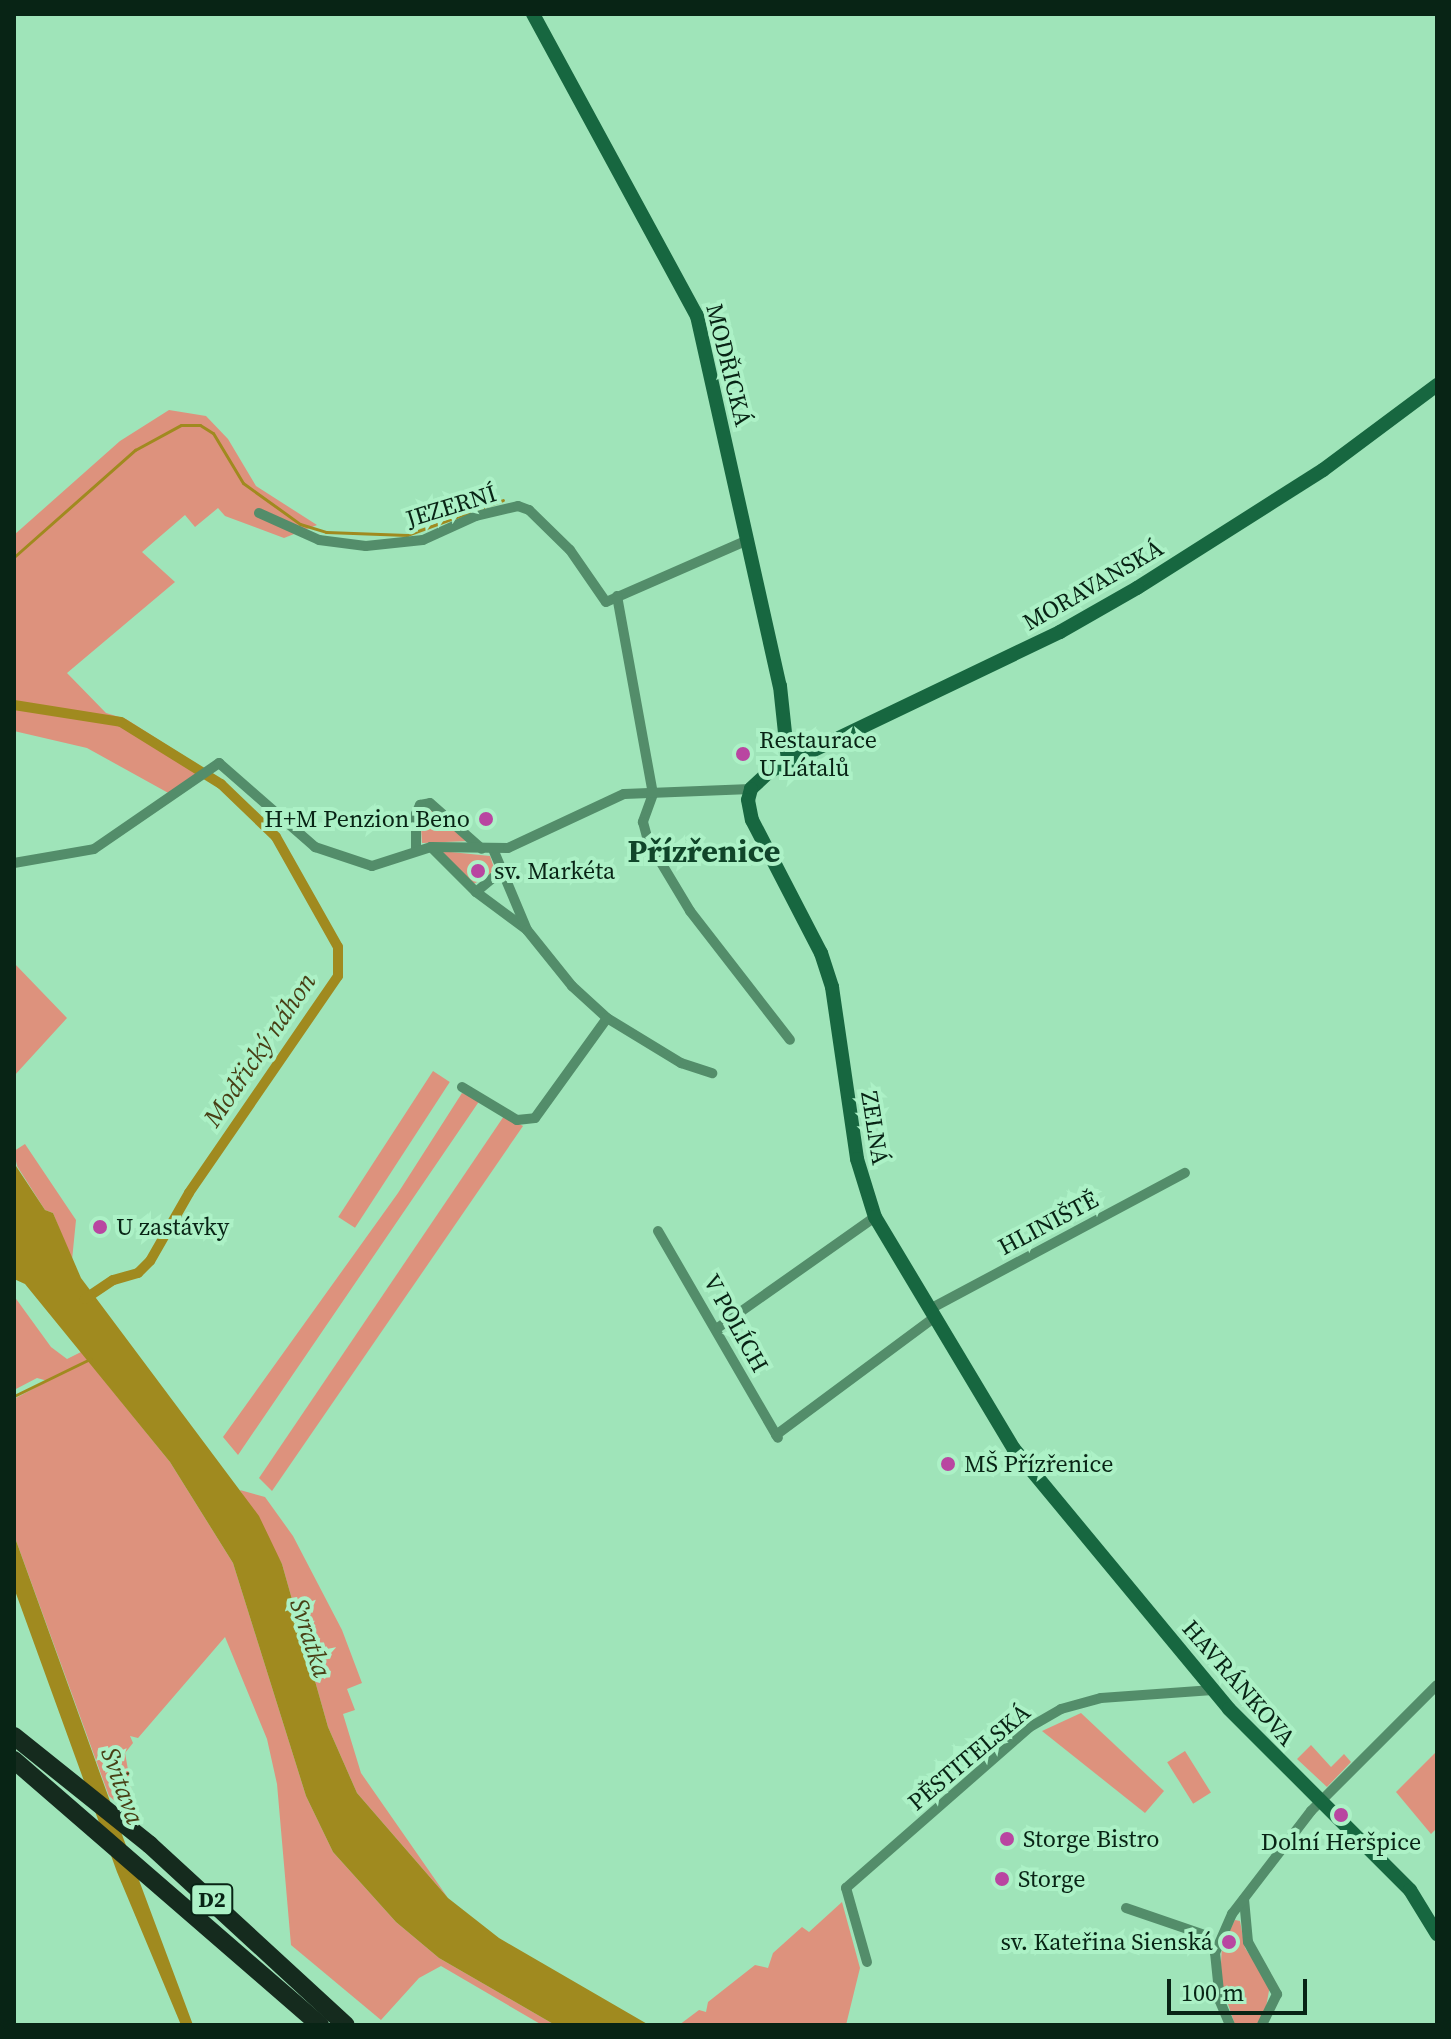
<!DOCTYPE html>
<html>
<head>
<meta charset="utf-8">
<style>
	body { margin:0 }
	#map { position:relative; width:1451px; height:2039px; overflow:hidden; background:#9fe4b9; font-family:"Source Serif 4",serif }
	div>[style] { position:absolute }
	.green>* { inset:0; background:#dd927d; transform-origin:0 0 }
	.water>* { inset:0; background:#a08a1f }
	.stream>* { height:3px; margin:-1.5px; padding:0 1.5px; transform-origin:1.5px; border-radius:1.5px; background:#a08a1f }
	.canal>* { height:10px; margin:-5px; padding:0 5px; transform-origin:5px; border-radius:5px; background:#a08a1f }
	.street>* { height:10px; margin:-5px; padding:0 5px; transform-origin:5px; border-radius:5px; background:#538d6a }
	.secondary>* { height:14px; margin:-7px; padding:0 7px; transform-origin:7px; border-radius:7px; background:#176740 }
	.highway>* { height:18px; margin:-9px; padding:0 9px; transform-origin:9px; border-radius:9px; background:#152b1e }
	.dots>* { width:22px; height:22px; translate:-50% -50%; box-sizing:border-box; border:4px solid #acf1c6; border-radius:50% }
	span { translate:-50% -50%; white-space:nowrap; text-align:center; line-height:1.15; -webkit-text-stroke:8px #acf1c6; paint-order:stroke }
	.shield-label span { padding:2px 6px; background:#acf1c6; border:2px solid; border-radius:6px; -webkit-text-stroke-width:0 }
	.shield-label { font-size:22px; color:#082415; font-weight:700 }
	.street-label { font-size:24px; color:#082415 }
	.poi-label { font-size:24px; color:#082415 }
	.left { translate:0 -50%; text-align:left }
	.right { translate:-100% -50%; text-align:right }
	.water-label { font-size:26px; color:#483f15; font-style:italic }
	.district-label { font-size:32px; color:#10452a; font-weight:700 }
	.frame { position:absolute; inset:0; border:16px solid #082415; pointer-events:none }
	.scale { position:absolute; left:1167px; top:1979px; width:140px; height:36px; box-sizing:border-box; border:4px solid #082415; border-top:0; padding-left:10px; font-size:24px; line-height:28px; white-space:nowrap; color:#082415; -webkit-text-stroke:6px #acf1c6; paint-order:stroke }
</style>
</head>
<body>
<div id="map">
	<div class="green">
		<div style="clip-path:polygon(169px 410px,206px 416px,228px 439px,256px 486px,317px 525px,284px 538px,225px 516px,218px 508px,195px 527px,185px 515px,142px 552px,175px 582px,67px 673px,106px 713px,126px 719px,203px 768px,172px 795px,87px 748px,14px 731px,14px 535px,120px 441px)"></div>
		<div style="clip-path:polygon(427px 806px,468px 841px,422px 843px,420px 811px)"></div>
		<div style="clip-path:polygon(441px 851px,490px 856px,495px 871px,472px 885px)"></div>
		<div style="clip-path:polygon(14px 963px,67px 1018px,14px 1076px,16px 1058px)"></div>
		<div style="left:433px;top:1071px;width:20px;height:174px;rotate:33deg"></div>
		<div style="clip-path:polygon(462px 1093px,480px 1100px,238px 1455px,223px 1437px,398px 1193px)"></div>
		<div style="clip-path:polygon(504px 1116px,523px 1126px,272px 1491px,259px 1478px)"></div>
		<div style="clip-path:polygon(25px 1144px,76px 1220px,72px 1260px,53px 1213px,45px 1210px,17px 1166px,14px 1151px)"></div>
		<div style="clip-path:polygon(14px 1296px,51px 1347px,67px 1359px,81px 1352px,170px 1462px,233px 1563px,306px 1796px,333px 1852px,396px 1922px,439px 1958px,555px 2025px,542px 2025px,441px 1966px,419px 1978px,381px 2020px,291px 1945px,277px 1784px,267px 1739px,225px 1637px,138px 1738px,130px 1736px,133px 1743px,125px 1753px,132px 1792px,119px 1795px,114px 1752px,107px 1753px,115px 1801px,109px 1796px,14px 1535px,14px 1399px,48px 1381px,37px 1378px,14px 1390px)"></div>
		<div style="clip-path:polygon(240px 1490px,265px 1497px,293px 1536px,342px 1630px,362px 1683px,347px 1689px,355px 1710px,343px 1714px,361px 1773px,448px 1898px,357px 1793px,328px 1727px,282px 1564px)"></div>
		<div style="clip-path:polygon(1081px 1713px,1164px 1791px,1145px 1813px,1042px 1731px)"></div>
		<div style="clip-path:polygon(1311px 1745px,1331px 1767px,1344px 1754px,1351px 1762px,1327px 1787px,1297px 1759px)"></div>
		<div style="left:1185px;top:1751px;width:49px;height:21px;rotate:58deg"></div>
		<div style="clip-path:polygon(1437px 1751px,1437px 1828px,1431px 1834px,1396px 1792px)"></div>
		<div style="clip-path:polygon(842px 1902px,860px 1968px,846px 2025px,679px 2025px,699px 2010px,706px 2012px,708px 2002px,755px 1965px,768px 1968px,773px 1953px,802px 1927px,809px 1932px)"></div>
		<div style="clip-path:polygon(1235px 1920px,1240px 1921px,1245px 1948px,1270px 1985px,1265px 2013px,1256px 2025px,1235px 2025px,1220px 1980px,1222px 1946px)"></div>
	</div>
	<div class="water">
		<div style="clip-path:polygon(14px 1163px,45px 1210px,53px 1213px,81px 1278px,259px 1516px,282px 1564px,328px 1727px,357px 1793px,448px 1898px,499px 1938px,649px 2025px,555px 2025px,439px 1958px,396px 1922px,333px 1852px,306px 1796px,233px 1563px,170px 1462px,25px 1284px,14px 1279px)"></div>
		<div style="clip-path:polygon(14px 1535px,124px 1840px,193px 2025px,181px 2025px,117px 1872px,14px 1588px)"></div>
	</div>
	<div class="stream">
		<div style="left:14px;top:557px;width:162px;rotate:-41.5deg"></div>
		<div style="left:135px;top:450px;width:52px;rotate:-28.5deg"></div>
		<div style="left:181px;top:425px;width:19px"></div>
		<div style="left:200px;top:425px;width:15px;rotate:32deg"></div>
		<div style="left:213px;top:433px;width:58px;rotate:59deg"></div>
		<div style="left:243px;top:483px;width:70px;rotate:35.7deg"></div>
		<div style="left:300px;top:524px;width:27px;rotate:17deg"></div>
		<div style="left:326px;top:532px;width:81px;rotate:2.1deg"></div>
		<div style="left:407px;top:535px;width:102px;rotate:-20deg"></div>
		<div style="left:14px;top:1396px;width:85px;rotate:-26deg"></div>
	</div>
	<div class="canal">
		<div style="left:14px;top:705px;width:108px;rotate:9deg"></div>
		<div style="left:121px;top:722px;width:118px;rotate:31.8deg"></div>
		<div style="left:221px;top:784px;width:76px;rotate:43.9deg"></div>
		<div style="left:276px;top:837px;width:126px;rotate:60.6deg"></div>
		<div style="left:338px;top:947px;width:29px;rotate:90deg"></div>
		<div style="left:338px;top:976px;width:263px;rotate:124.5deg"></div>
		<div style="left:189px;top:1193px;width:78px;rotate:119.8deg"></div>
		<div style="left:150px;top:1261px;width:17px;rotate:135deg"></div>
		<div style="left:138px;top:1273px;width:26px;rotate:164deg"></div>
		<div style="left:113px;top:1280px;width:34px;rotate:146deg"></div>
	</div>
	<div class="street">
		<div style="left:259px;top:513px;width:66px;rotate:24.2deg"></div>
		<div style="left:319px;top:540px;width:47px;rotate:7.3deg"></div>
		<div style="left:366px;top:546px;width:57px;rotate:-6deg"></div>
		<div style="left:423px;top:540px;width:58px;rotate:-24.4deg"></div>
		<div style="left:476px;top:516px;width:43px;rotate:-13.4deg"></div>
		<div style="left:518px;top:506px;width:12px;rotate:20deg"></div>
		<div style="left:529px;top:510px;width:57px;rotate:44.3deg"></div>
		<div style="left:570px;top:550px;width:63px;rotate:55.3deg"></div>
		<div style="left:606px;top:602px;width:155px;rotate:-23.6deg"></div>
		<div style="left:617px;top:596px;width:201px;rotate:79.7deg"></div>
		<div style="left:653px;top:794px;width:30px;rotate:110deg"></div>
		<div style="left:643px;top:822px;width:20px;rotate:75deg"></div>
		<div style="left:648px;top:841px;width:82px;rotate:59deg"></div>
		<div style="left:690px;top:911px;width:163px;rotate:52.2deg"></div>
		<div style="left:431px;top:847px;width:64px;rotate:45deg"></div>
		<div style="left:476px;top:892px;width:62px;rotate:36.5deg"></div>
		<div style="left:493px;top:849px;width:88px;rotate:67.2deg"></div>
		<div style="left:527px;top:930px;width:72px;rotate:51.2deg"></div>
		<div style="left:572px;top:986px;width:47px;rotate:42.4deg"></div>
		<div style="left:607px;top:1018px;width:87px;rotate:31.3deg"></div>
		<div style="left:681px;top:1063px;width:33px;rotate:18deg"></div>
		<div style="left:416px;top:850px;width:36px;rotate:-90deg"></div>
		<div style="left:416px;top:814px;width:10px;rotate:-66deg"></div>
		<div style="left:420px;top:805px;width:10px;rotate:-11deg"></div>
		<div style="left:430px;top:803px;width:69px;rotate:41.5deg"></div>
		<div style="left:14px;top:863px;width:81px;rotate:-9.9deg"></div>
		<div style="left:94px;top:849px;width:152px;rotate:-34.5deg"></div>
		<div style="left:219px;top:763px;width:128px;rotate:41.2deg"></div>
		<div style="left:315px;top:847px;width:60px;rotate:18.4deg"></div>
		<div style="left:372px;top:866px;width:62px;rotate:-17.9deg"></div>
		<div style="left:431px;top:847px;width:77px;rotate:0.7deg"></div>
		<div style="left:508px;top:848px;width:128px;rotate:-25deg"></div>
		<div style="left:624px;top:794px;width:127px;rotate:-2.3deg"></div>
		<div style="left:476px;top:892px;width:31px;rotate:-40deg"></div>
		<div style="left:462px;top:1087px;width:64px;rotate:31deg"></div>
		<div style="left:517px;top:1120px;width:18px;rotate:-6deg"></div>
		<div style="left:535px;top:1118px;width:123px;rotate:-54.2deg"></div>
		<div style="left:658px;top:1231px;width:239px;rotate:59.9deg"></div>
		<div style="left:930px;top:1309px;width:289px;rotate:-28.1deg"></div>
		<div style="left:719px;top:1327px;width:191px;rotate:-35.2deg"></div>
		<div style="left:776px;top:1435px;width:198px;rotate:-36.6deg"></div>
		<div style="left:1244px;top:1899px;width:43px;rotate:84.7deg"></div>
		<div style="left:1248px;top:1942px;width:60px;rotate:60.9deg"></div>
		<div style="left:1277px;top:1994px;width:34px;rotate:116deg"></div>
		<div style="left:1126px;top:1908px;width:83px;rotate:18.9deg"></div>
		<div style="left:867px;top:1962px;width:77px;rotate:-105.8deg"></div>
		<div style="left:846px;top:1888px;width:244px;rotate:-41.2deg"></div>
		<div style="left:1030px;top:1727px;width:36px;rotate:-30deg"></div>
		<div style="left:1061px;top:1709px;width:41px;rotate:-15.4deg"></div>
		<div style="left:1101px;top:1698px;width:112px;rotate:-4.1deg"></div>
		<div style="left:1230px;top:2025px;width:26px;rotate:-113deg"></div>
		<div style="left:1220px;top:2001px;width:48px;rotate:-95.9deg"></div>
		<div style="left:1215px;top:1953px;width:43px;rotate:-66.4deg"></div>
		<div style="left:1232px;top:1914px;width:130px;rotate:-52.5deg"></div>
		<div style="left:1311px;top:1811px;width:178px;rotate:-45deg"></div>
	</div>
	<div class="secondary">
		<div style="left:533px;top:14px;width:344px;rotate:61.5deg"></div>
		<div style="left:697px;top:316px;width:379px;rotate:77.4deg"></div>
		<div style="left:780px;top:686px;width:75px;rotate:83.9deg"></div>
		<div style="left:1437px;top:385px;width:142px;rotate:143.3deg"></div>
		<div style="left:1323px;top:470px;width:220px;rotate:147.6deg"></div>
		<div style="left:1137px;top:588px;width:89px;rotate:150.3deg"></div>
		<div style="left:1060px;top:632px;width:322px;rotate:154.4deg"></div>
		<div style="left:770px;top:771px;width:26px;rotate:137deg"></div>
		<div style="left:751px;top:789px;width:11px;rotate:105deg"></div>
		<div style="left:748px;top:800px;width:20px;rotate:79deg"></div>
		<div style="left:752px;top:820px;width:150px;rotate:62.6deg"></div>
		<div style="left:821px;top:953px;width:36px;rotate:72deg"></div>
		<div style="left:832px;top:987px;width:174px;rotate:81.7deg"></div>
		<div style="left:857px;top:1159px;width:61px;rotate:72.8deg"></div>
		<div style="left:875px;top:1217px;width:270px;rotate:59.1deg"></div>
		<div style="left:1014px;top:1449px;width:337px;rotate:50.4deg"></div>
		<div style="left:1229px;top:1709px;width:256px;rotate:45deg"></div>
		<div style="left:1410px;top:1890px;width:52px;rotate:58.5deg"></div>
	</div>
	<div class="highway">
		<div style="left:14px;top:1736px;width:174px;rotate:38.7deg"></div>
		<div style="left:150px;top:1845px;width:266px;rotate:42.6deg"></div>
		<div style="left:14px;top:1760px;width:405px;rotate:40.9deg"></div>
	</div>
	<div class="dots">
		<div style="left:743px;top:754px;background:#b946a1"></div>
		<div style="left:486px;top:819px;background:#b946a1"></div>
		<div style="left:478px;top:871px;background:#b946a1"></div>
		<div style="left:100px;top:1227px;background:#b946a1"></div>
		<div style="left:948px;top:1464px;background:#b946a1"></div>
		<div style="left:1341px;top:1815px;background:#b946a1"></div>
		<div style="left:1007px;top:1839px;background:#b946a1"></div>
		<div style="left:1002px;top:1879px;background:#b946a1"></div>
		<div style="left:1229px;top:1942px;background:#b946a1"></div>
	</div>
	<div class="shield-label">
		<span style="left:212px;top:1900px">D2</span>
	</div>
	<div class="street-label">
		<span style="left:729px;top:365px;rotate:76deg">MODŘICKÁ</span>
		<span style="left:451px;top:506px;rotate:-17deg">JEZERNÍ</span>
		<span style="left:1093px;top:585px;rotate:-30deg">MORAVANSKÁ</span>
		<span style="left:875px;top:1128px;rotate:81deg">ZELNÁ</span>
		<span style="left:1048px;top:1223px;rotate:-28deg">HLINIŠTĚ</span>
		<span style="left:736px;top:1323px;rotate:61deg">V POLÍCH</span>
		<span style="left:1239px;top:1683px;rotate:49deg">HAVRÁNKOVA</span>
		<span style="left:969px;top:1757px;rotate:-40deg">PĚSTITELSKÁ</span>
	</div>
	<div class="poi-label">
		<span class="left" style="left:759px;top:754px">Restaurace<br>U Látalů</span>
		<span class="right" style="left:470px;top:819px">H+M Penzion Beno</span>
		<span class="left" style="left:494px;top:871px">sv. Markéta</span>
		<span class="left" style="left:116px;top:1227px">U zastávky</span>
		<span class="left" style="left:964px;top:1464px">MŠ Přízřenice</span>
		<span class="left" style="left:1023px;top:1839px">Storge Bistro</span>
		<span style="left:1341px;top:1842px">Dolní Heršpice</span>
		<span class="left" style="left:1018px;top:1879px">Storge</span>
		<span class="right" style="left:1213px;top:1942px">sv. Kateřina Sienská</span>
	</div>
	<div class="water-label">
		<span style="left:260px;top:1050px;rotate:-56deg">Modřický náhon</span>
		<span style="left:310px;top:1638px;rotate:72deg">Svratka</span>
		<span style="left:122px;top:1786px;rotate:70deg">Svitava</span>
	</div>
	<div class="district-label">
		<span style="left:704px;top:851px">Přízřenice</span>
	</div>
	<div class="frame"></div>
	<div class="scale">100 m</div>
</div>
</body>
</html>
